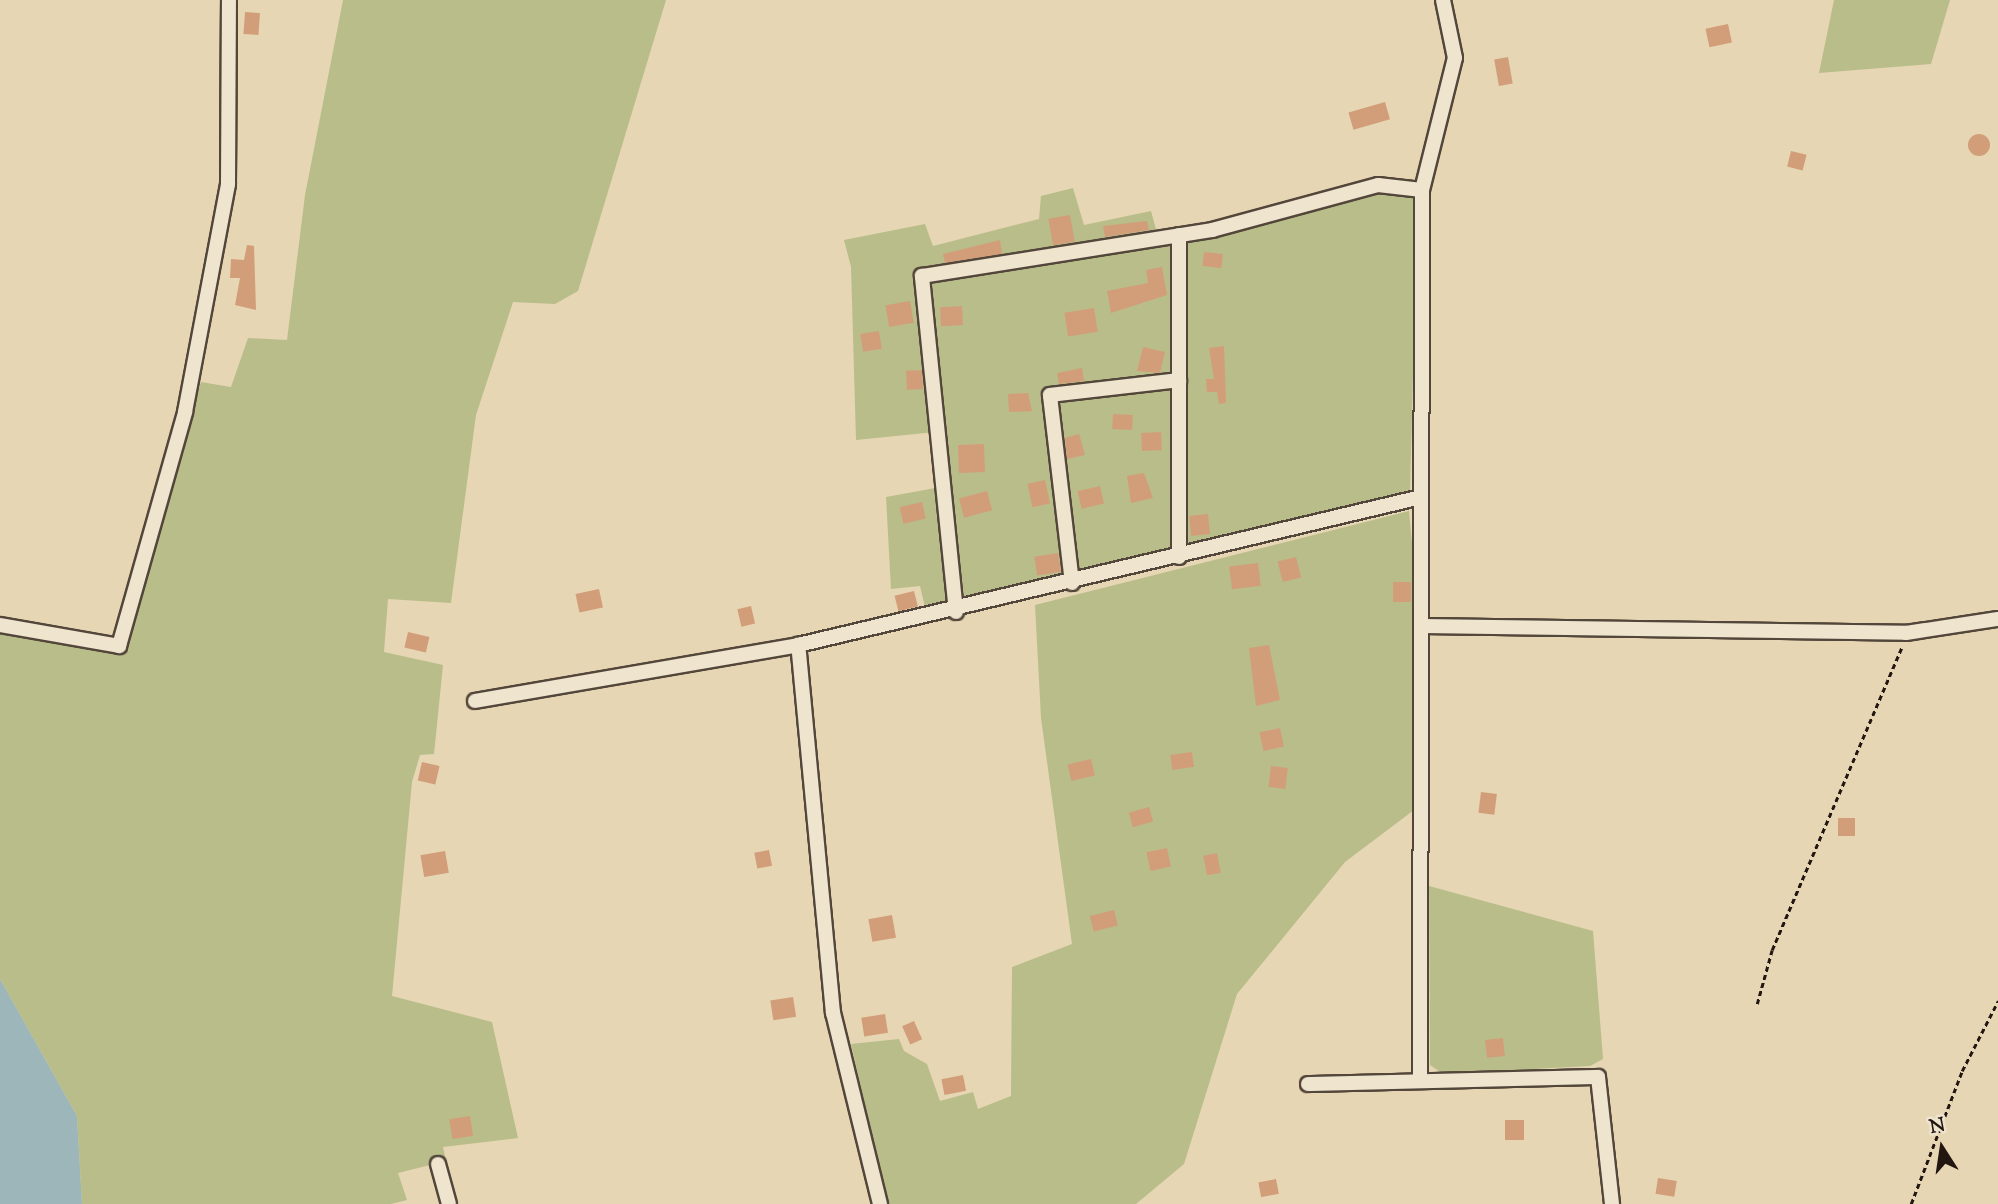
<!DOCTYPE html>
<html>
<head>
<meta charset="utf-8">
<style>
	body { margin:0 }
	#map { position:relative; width:1998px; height:1204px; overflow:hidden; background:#e6d6b3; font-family:"Sorts Mill Goudy",serif }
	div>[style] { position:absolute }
	.green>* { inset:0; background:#b9bd8a }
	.water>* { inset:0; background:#9db6b9 }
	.building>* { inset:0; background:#d29e79; transform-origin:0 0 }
	.round { border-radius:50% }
	.path>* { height:2.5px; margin-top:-1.25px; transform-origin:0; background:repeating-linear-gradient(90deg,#221611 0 5px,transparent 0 8.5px) }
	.roads { filter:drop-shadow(2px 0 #53463a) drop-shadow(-2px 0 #53463a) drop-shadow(0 2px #53463a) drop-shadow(0 -2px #53463a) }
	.minor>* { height:14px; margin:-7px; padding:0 7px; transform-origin:7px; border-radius:7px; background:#efe4ce }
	span { translate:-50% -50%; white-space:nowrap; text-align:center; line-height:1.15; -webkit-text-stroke:6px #efe4ce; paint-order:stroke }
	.north { position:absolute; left:1907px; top:1113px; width:70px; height:70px; -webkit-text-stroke:5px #efe4ce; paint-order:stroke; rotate:348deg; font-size:19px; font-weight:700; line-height:28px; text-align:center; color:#221611 }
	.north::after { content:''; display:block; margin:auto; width:24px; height:32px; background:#221611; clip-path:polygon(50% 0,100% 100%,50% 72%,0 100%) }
</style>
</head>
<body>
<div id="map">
	<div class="green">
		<div style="clip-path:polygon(343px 0,666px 0,578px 291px,555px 304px,513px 302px,476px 415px,451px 603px,388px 599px,384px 652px,443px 665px,434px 754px,420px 755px,412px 782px,392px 996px,492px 1022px,518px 1138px,443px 1147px,446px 1161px,398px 1173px,407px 1200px,391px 1204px,82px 1204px,77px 1116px,0 979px,0 633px,124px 654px,201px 382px,231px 387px,248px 338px,287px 340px,305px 195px)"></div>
		<div style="clip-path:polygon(1834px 0,1950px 0,1931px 64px,1819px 73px)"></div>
		<div style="clip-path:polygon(1377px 177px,1418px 180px,1410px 492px,963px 606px,926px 611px,920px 586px,891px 589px,886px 497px,952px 485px,945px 431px,856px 440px,851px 267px,844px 240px,925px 224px,933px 246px,1039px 219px,1041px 196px,1073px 188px,1084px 225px,1151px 211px,1157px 233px,1216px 224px)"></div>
		<div style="clip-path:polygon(1409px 511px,1416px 587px,1414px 810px,1345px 862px,1237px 994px,1184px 1164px,1136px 1204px,888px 1204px,851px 1044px,899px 1039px,904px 1051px,927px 1064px,940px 1101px,973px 1092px,978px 1109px,1011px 1096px,1012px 967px,1072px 944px,1041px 718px,1035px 605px)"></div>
		<div style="clip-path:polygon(1429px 886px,1593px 931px,1603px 1059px,1590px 1066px,1443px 1074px,1430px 1065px)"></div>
	</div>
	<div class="water">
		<div style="clip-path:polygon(0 979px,77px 1116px,82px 1204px,0 1204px)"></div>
	</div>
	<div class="building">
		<div style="left:245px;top:12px;width:15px;height:22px;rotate:4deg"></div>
		<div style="left:1728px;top:24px;width:19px;height:23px;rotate:78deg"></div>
		<div style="left:1508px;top:57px;width:27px;height:14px;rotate:80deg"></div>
		<div style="left:1385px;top:102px;width:18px;height:38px;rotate:74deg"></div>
		<div class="round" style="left:1968px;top:134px;width:22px;height:22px"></div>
		<div style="left:1791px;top:151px;width:16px;height:16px;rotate:14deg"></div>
		<div style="left:1070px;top:215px;width:27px;height:22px;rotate:80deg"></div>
		<div style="clip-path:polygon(1147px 221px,1149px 230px,1105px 237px,1103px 226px)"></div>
		<div style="clip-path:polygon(1000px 240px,1002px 254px,945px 263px,943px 254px)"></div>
		<div style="clip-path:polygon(247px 245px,254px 246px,256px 310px,235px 305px,240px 278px,230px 278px,231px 259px,244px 260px)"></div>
		<div style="left:1204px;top:252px;width:19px;height:14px;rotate:6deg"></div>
		<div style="clip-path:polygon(1162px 267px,1167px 295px,1111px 313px,1107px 291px,1148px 283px,1146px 270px)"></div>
		<div style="left:910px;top:301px;width:22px;height:25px;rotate:80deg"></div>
		<div style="left:962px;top:306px;width:19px;height:22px;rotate:87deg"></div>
		<div style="left:1094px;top:308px;width:24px;height:30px;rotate:81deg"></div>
		<div style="left:879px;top:331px;width:18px;height:19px;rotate:81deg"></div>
		<div style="clip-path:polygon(1224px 346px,1226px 403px,1219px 404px,1217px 392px,1207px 392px,1206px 379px,1214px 379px,1209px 348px)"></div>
		<div style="clip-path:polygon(1143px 347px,1165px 352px,1160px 373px,1137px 371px)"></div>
		<div style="clip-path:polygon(1082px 368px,1084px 381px,1059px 384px,1057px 373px)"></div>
		<div style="left:922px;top:370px;width:19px;height:16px;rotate:87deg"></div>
		<div style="clip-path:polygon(1028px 393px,1032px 411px,1009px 412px,1008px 394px)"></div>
		<div style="left:1113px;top:414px;width:20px;height:15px;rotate:3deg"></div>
		<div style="left:1161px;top:432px;width:18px;height:20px;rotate:87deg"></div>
		<div style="clip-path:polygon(1079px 434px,1085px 455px,1067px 459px,1065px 438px)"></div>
		<div style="left:984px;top:444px;width:28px;height:26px;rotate:88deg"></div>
		<div style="clip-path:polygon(1144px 473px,1153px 498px,1131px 503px,1127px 476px)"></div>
		<div style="left:1045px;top:480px;width:24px;height:18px;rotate:78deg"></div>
		<div style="left:1100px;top:486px;width:18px;height:23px;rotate:77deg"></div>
		<div style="left:987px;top:491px;width:20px;height:29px;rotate:75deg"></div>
		<div style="left:922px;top:502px;width:17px;height:23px;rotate:77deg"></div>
		<div style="left:1208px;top:514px;width:20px;height:19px;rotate:84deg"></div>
		<div style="left:1058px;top:553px;width:19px;height:24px;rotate:81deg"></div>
		<div style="left:1296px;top:557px;width:21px;height:19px;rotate:76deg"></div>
		<div style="left:1258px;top:563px;width:23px;height:29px;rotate:83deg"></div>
		<div style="left:1411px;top:582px;width:20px;height:18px;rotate:90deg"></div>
		<div style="left:599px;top:589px;width:19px;height:24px;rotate:78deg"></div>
		<div style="left:914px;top:591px;width:16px;height:20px;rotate:76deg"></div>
		<div style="left:751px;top:606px;width:18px;height:14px;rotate:77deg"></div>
		<div style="left:408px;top:632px;width:22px;height:16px;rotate:13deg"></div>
		<div style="clip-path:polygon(1269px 645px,1280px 700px,1256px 706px,1249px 648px)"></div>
		<div style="left:1280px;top:728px;width:19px;height:21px;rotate:78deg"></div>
		<div style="left:1192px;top:752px;width:15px;height:22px;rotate:82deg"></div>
		<div style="left:1091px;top:759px;width:17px;height:24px;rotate:77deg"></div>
		<div style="left:422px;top:762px;width:18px;height:19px;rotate:13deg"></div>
		<div style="left:1271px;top:766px;width:17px;height:21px;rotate:7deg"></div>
		<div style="left:1481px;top:792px;width:16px;height:21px;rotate:7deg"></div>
		<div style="left:1149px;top:807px;width:15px;height:21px;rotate:74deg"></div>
		<div style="left:1855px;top:818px;width:18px;height:17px;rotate:90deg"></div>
		<div style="left:1167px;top:848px;width:19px;height:21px;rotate:78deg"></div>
		<div style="left:769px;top:850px;width:16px;height:15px;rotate:79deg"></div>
		<div style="left:445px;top:851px;width:22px;height:25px;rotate:80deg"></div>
		<div style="left:1217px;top:853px;width:20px;height:14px;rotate:79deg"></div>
		<div style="left:1114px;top:910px;width:16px;height:25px;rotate:76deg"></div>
		<div style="left:892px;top:915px;width:23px;height:24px;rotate:80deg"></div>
		<div style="left:793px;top:997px;width:20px;height:23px;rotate:81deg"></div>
		<div style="left:885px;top:1014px;width:19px;height:24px;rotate:81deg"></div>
		<div style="left:914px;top:1021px;width:20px;height:13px;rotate:66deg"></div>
		<div style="left:1503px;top:1038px;width:18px;height:18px;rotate:84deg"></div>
		<div style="left:963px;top:1075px;width:16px;height:22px;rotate:79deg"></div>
		<div style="left:470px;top:1116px;width:20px;height:21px;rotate:81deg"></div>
		<div style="left:1505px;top:1120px;width:19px;height:20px"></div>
		<div style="left:1658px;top:1178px;width:19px;height:16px;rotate:9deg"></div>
		<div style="left:1276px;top:1179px;width:15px;height:18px;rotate:79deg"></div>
	</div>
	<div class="path">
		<div style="left:1757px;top:1004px;width:56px;rotate:-74.5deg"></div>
		<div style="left:1772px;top:950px;width:331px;rotate:-66.8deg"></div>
		<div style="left:1911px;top:1204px;width:142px;rotate:-69deg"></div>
		<div style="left:1962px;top:1071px;width:79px;rotate:-62.8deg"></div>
	</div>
	<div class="roads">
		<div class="minor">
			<div style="left:1179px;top:557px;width:322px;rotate:-90deg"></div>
			<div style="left:1072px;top:583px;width:189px;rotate:-96.7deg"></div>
			<div style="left:1050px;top:395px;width:130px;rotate:-6.6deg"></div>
			<div style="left:956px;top:612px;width:338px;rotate:-95.8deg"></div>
			<div style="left:922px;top:276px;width:294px;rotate:-9deg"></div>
			<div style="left:1212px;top:230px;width:172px;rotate:-15.2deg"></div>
			<div style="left:1378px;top:185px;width:44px;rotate:6.5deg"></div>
			<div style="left:0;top:625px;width:121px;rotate:10deg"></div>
			<div style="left:119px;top:646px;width:243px;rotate:-74.2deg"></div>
			<div style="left:185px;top:412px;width:232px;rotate:-79.3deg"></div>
			<div style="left:228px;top:184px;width:184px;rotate:-89.7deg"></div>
			<div style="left:1422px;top:626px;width:484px;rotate:0.8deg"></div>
			<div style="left:1906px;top:633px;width:93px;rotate:-8.7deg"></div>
			<div style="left:475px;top:701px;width:328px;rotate:-9.8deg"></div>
			<div style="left:1420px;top:1081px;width:891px;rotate:-89.87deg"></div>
			<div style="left:1422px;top:190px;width:136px;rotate:-76deg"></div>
			<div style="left:1455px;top:58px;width:59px;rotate:-101.7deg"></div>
			<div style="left:1308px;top:1084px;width:290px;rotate:-1.4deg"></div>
			<div style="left:1598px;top:1077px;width:128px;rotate:83.7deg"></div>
			<div style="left:438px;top:1164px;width:41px;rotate:74.6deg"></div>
			<div style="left:880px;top:1204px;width:197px;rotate:-103.8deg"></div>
			<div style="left:833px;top:1013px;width:370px;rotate:-95.4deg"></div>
			<div style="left:798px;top:645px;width:636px;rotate:-13.36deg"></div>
		</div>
	</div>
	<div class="north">N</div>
</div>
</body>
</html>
